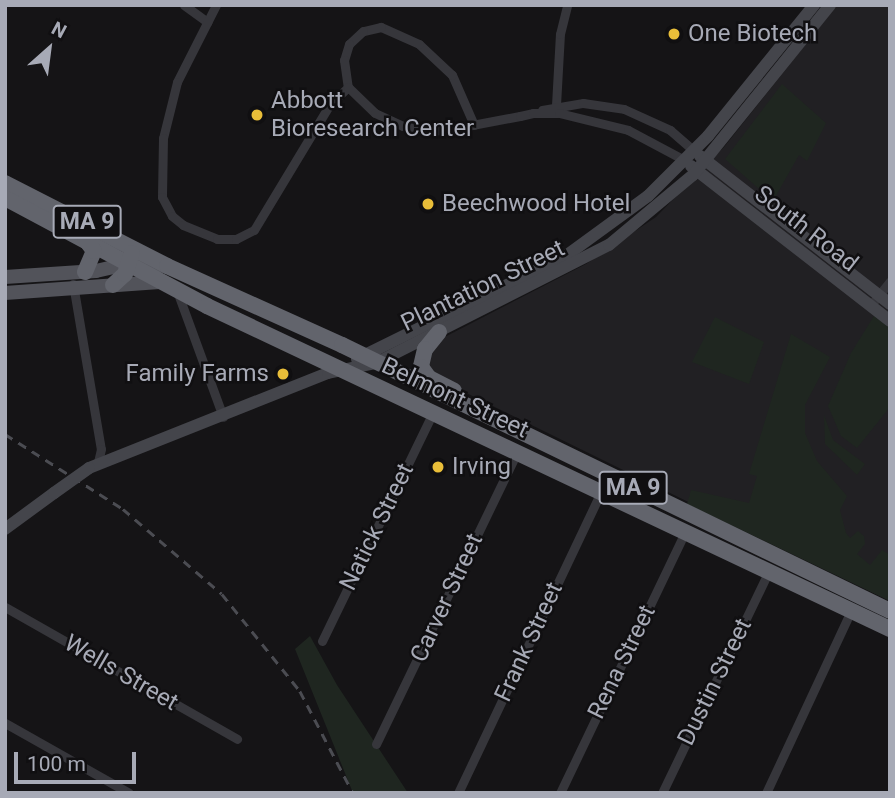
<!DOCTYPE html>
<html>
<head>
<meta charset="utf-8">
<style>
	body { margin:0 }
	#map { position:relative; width:895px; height:798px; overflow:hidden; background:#151416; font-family:Roboto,sans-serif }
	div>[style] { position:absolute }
	.built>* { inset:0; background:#212023 }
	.green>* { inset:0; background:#1f2620 }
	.street>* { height:9px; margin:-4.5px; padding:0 4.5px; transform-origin:4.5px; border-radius:4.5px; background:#36363b }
	.secondary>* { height:12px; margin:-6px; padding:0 6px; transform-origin:6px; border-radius:6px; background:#44454b }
	.primary>* { height:14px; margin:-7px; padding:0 7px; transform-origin:7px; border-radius:7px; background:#52535a }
	.highway>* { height:16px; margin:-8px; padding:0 8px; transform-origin:8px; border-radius:8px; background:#62646c }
	.rail>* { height:2.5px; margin-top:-1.25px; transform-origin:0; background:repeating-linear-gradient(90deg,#4b4c52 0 9px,transparent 0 16px) }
	.secondary-bridge>* { height:12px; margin:-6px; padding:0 6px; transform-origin:6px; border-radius:6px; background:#44454b }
	.dots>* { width:19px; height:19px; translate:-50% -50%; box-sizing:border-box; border:4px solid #100f11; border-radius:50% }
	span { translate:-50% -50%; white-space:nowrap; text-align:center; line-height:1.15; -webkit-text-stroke:5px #100f11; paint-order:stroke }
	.shield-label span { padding:2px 5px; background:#100f11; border:2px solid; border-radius:5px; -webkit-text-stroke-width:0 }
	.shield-label { font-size:23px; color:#a7aab6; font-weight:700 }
	.poi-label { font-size:24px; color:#a7aab6 }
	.left { translate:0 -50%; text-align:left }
	.right { translate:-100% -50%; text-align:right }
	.street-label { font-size:24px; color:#a7aab6 }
	.frame { position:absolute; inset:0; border:7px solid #a7aab6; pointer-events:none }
	.north { position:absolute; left:14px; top:14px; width:70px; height:70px; -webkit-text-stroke:5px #100f11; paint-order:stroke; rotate:28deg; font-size:19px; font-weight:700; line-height:28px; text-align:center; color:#a7aab6 }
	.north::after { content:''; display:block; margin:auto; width:24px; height:32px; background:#a7aab6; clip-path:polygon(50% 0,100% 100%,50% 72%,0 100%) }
	.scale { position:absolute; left:14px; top:752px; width:122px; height:32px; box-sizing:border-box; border:4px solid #a7aab6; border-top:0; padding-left:9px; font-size:21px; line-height:24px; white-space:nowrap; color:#a7aab6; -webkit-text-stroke:5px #100f11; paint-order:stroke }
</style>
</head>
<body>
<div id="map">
	<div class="built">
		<div style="clip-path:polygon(837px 5px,890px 5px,890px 601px,442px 381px,427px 366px,437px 341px,586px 264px,656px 217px,724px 147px)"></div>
	</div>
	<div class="green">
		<div style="clip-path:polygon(782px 84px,826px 123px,807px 161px,799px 155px,773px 201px,725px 159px)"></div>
		<div style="clip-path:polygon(874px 316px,890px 328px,890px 407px,857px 448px,841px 436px,828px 406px,851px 353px)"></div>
		<div style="clip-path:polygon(715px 317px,764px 342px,749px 384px,692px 362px)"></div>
		<div style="clip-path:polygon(791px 334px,830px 357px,805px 405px,805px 433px,817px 461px,847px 496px,840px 510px,846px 533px,850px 538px,858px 531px,864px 536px,865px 544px,857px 554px,870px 565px,882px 550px,890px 555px,890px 601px,687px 504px,691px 490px,749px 503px,757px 476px,749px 474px)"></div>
		<div style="clip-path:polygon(824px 415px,833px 440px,865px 464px,857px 475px,825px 444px)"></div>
		<div style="clip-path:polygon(310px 636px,337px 685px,408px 793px,353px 793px,295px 649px)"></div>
	</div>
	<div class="street">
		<div style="left:184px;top:5px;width:29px;rotate:36deg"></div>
		<div style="left:216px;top:5px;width:86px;rotate:116.9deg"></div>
		<div style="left:177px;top:82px;width:58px;rotate:104deg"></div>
		<div style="left:163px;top:138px;width:59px;rotate:91deg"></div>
		<div style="left:162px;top:197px;width:21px;rotate:62deg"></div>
		<div style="left:172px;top:216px;width:14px;rotate:39deg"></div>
		<div style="left:183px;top:225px;width:37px;rotate:22deg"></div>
		<div style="left:217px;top:239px;width:19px"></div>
		<div style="left:236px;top:239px;width:20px;rotate:-27deg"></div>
		<div style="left:254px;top:230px;width:147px;rotate:-58.9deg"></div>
		<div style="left:330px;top:104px;width:25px;rotate:-43deg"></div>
		<div style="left:556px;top:105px;width:71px;rotate:-86.8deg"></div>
		<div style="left:560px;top:34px;width:30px;rotate:-76deg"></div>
		<div style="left:542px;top:110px;width:42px;rotate:-9.7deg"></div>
		<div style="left:583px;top:103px;width:41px;rotate:8.3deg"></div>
		<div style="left:624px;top:109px;width:51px;rotate:24.5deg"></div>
		<div style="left:670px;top:130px;width:32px;rotate:41deg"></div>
		<div style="left:474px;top:125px;width:55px;rotate:-113.7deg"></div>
		<div style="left:452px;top:75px;width:45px;rotate:-136.8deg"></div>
		<div style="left:419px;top:44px;width:42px;rotate:-155.9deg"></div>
		<div style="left:381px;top:27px;width:18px;rotate:167deg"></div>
		<div style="left:363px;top:31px;width:19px;rotate:137deg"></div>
		<div style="left:349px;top:44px;width:17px;rotate:107deg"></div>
		<div style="left:344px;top:60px;width:27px;rotate:82deg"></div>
		<div style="left:348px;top:87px;width:37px;rotate:44deg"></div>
		<div style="left:375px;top:113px;width:31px;rotate:25deg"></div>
		<div style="left:403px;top:126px;width:30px;rotate:9deg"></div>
		<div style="left:433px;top:131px;width:18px;rotate:-6deg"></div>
		<div style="left:451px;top:129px;width:70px;rotate:-10.7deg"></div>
		<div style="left:520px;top:116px;width:13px;rotate:-13deg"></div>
		<div style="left:533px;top:113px;width:26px"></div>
		<div style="left:559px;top:113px;width:71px;rotate:13.8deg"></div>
		<div style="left:628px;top:130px;width:66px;rotate:28.1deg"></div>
		<div style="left:73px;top:284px;width:167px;rotate:80.4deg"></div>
		<div style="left:101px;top:449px;width:13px;rotate:103deg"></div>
		<div style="left:177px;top:291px;width:134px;rotate:69.9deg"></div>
		<div style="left:870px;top:306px;width:32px;rotate:-51deg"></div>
		<div style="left:5px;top:607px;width:267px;rotate:29.6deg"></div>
		<div style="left:322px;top:641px;width:252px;rotate:-64.1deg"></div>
		<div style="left:5px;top:723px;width:142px;rotate:29.4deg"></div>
		<div style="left:376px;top:744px;width:324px;rotate:-64.2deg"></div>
		<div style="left:458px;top:793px;width:333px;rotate:-64.6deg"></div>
		<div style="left:560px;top:793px;width:289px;rotate:-64.4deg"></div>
		<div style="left:662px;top:793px;width:246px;rotate:-64.3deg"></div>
		<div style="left:766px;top:793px;width:201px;rotate:-65deg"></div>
	</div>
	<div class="secondary">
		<div style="left:700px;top:156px;width:241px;rotate:37.9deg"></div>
		<div style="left:691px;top:166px;width:252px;rotate:37.9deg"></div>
		<div style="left:357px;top:359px;width:234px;rotate:-26.3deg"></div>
		<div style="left:567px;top:255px;width:100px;rotate:-36.1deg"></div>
		<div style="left:648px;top:196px;width:85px;rotate:-45deg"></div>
		<div style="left:708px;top:136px;width:169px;rotate:-51deg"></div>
		<div style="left:89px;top:468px;width:257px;rotate:-21.7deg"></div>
		<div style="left:328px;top:373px;width:49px;rotate:-11.8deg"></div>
		<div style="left:376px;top:363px;width:261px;rotate:-26.9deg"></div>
		<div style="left:609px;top:245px;width:109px;rotate:-39.8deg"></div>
		<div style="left:693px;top:175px;width:218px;rotate:-51.1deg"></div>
		<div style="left:5px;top:529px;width:61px;rotate:-36.3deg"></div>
	</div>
	<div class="primary">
		<div style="left:5px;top:277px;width:91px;rotate:-3.8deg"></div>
		<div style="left:96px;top:271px;width:35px;rotate:-13deg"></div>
		<div style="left:130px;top:263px;width:35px;rotate:5deg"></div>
		<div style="left:5px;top:293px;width:155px;rotate:-4.1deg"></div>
	</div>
	<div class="highway">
		<div style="left:5px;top:183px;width:182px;rotate:27.1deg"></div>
		<div style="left:167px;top:266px;width:192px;rotate:24.3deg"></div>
		<div style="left:342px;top:345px;width:609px;rotate:25.89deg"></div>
		<div style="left:5px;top:198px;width:229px;rotate:28.1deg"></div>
		<div style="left:207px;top:306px;width:756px;rotate:25.31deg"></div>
		<div style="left:85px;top:272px;width:23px;rotate:-67deg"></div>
		<div style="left:94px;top:251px;width:14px;rotate:-126deg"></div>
		<div style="left:113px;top:285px;width:16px;rotate:-43deg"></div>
		<div style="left:125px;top:274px;width:22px;rotate:-72deg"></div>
		<div style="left:439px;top:332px;width:22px;rotate:129deg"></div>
		<div style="left:425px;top:349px;width:18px;rotate:103deg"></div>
		<div style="left:421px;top:367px;width:14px;rotate:54deg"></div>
		<div style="left:429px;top:378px;width:28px;rotate:27deg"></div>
	</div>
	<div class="rail">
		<div style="left:5px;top:434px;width:140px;rotate:32.4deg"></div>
		<div style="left:123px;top:509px;width:130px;rotate:40.6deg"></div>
		<div style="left:222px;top:594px;width:124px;rotate:51.2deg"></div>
		<div style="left:300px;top:691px;width:115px;rotate:62.5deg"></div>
	</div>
	<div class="secondary-bridge">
		<div style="left:54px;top:493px;width:43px;rotate:-35.5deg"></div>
	</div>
	<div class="dots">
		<div style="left:674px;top:34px;background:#e9be39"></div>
		<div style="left:257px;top:115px;background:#e9be39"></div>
		<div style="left:428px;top:204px;background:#e9be39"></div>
		<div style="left:283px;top:374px;background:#e9be39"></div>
		<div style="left:438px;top:467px;background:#e9be39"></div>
	</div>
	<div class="shield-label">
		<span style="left:87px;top:222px">MA 9</span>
		<span style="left:633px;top:488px">MA 9</span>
	</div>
	<div class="poi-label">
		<span class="left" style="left:688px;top:34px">One Biotech</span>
		<span class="left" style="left:271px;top:115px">Abbott<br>Bioresearch Center</span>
		<span class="left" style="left:442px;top:204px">Beechwood Hotel</span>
		<span class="right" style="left:269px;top:374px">Family Farms</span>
		<span class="left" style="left:452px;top:467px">Irving</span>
	</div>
	<div class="street-label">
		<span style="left:806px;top:229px;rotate:38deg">South Road</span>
		<span style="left:483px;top:286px;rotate:-26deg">Plantation Street</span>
		<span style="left:455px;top:398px;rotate:25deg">Belmont Street</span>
		<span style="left:377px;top:527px;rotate:-64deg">Natick Street</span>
		<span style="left:447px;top:598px;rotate:-65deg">Carver Street</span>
		<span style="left:529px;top:642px;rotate:-65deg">Frank Street</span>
		<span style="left:622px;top:662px;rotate:-64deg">Rena Street</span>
		<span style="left:121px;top:673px;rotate:30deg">Wells Street</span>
		<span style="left:715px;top:682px;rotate:-64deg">Dustin Street</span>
	</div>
	<div class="frame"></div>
	<div class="north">N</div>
	<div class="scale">100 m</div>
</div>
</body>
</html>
